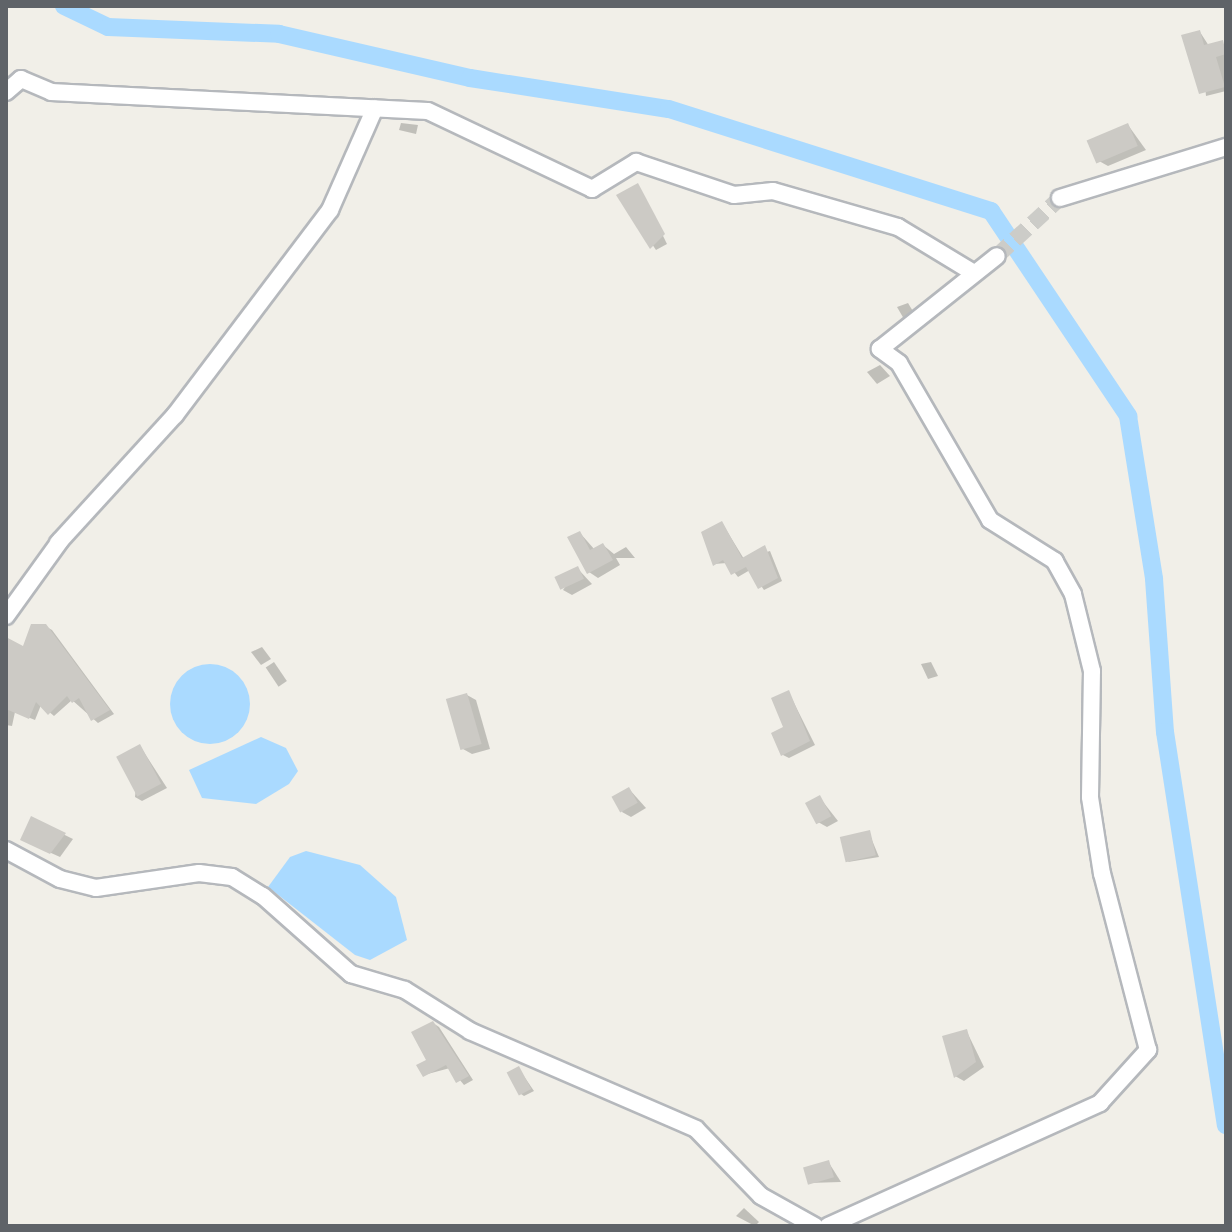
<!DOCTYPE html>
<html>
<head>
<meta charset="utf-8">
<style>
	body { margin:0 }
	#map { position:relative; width:1232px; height:1232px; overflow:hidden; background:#f1efe8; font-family:"Asap Condensed",sans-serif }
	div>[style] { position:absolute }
	.water>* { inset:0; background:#aadaff }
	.round { border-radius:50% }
	.shadow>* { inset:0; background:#0003; transform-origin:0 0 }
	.canal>* { height:18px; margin:-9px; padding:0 9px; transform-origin:9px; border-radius:9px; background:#aadaff }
	.building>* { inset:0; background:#cccac5; transform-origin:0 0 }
	.minor-tunnel>* { height:16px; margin-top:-8px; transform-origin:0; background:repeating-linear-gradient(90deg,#ccccc8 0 16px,transparent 0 24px) }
	.roads { filter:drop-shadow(2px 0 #b5b8bc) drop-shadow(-2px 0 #b5b8bc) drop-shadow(0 2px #b5b8bc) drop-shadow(0 -2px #b5b8bc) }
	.minor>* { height:16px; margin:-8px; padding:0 8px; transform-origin:8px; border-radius:8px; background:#fff }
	span { translate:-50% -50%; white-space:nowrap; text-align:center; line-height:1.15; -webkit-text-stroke:7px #fff; paint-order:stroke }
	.frame { position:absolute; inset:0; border:8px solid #5f6368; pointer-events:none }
</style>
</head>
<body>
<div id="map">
	<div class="water">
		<div class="round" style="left:170px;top:664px;width:80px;height:80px"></div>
		<div style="clip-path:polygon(261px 737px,286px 748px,298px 771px,289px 784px,256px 804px,202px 798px,189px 770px)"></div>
		<div style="clip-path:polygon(306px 851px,360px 865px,396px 897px,407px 940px,370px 960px,355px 955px,268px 887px,290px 857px)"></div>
	</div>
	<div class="shadow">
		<div style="clip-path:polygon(1200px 32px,1209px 46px,1226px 44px,1226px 91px,1206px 96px)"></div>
		<div style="clip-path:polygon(401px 123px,418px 125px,416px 134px,399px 130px)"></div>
		<div style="clip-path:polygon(1128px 125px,1146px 150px,1108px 166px,1099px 161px)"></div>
		<div style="clip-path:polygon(638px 185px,667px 244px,656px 250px,619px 195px)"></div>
		<div style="clip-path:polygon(908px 303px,914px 313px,904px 319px,897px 307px)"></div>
		<div style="clip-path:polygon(880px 365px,890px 376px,877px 384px,867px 372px)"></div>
		<div style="clip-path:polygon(722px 523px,744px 559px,770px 551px,782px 581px,764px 590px,750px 570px,738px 577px,727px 563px,714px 564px)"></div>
		<div style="clip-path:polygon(580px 533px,595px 550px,603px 545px,614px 554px,626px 547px,635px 558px,616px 558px,620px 565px,598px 578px,589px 572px)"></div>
		<div style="clip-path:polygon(578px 569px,592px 584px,572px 595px,563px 590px)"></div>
		<div style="clip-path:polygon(45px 626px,52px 630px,114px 714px,98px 723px,72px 700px,54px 716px,41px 705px,35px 720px,15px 712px,12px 726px,6px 725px,6px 639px,24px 648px)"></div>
		<div style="clip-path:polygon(262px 647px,271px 659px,261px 665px,251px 652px)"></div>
		<div style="left:274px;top:662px;width:23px;height:10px;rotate:56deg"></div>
		<div style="clip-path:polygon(931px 662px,938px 676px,928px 679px,921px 664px)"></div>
		<div style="clip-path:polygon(789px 693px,815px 745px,789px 758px,783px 755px)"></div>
		<div style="clip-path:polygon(467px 695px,476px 700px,490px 749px,472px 754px,463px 749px)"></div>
		<div style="clip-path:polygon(140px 746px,167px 788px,142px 801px,135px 797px)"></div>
		<div style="clip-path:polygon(629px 789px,646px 808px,631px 817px,622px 812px)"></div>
		<div style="clip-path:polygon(820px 798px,838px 821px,827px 827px,818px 822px)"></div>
		<div style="clip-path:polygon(32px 819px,73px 839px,60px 857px,31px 844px)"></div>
		<div style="clip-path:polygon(869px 833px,879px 857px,848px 862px)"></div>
		<div style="clip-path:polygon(433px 1023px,439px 1027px,473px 1080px,464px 1085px,450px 1068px,424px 1075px)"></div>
		<div style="clip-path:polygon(967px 1032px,984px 1067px,964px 1081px,955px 1076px)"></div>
		<div style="clip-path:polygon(519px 1069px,534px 1091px,524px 1096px,521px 1094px)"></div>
		<div style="clip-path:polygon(829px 1163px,841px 1182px,809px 1183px)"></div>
		<div style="clip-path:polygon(744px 1208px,759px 1222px,755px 1226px,736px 1216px)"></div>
	</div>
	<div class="canal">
		<div style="left:64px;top:6px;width:49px;rotate:25.5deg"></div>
		<div style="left:108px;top:27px;width:171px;rotate:2.3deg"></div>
		<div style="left:279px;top:34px;width:196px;rotate:13deg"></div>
		<div style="left:470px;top:78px;width:201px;rotate:8.9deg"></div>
		<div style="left:669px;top:109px;width:338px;rotate:17.6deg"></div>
		<div style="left:991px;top:211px;width:247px;rotate:56.2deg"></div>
		<div style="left:1128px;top:416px;width:165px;rotate:80.9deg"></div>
		<div style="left:1154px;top:579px;width:153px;rotate:85.9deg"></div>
		<div style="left:1165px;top:732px;width:398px;rotate:81.2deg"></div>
	</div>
	<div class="building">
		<div style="clip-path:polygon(1200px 30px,1204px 45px,1223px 40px,1226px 54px,1216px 57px,1225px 87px,1199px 94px,1181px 35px)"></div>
		<div style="left:1128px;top:123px;width:25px;height:45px;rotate:67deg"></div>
		<div style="clip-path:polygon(638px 183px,665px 234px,650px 249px,616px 195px)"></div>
		<div style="clip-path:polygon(722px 521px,742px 558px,765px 545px,778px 578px,758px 589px,746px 567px,731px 575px,723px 560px,713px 566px,701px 532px)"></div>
		<div style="clip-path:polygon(580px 531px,590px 550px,603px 543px,613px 560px,587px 574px,567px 537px)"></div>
		<div style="left:578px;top:566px;width:14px;height:26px;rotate:65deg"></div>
		<div style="clip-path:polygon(31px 624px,46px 624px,110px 710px,91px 721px,79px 698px,72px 703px,67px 696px,48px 715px,36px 702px,29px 719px,6px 709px,6px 637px,23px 646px)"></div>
		<div style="clip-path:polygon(789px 690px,810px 741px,781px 756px,771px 733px,783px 727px,771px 698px)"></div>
		<div style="left:467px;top:693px;width:53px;height:22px;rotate:74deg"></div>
		<div style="left:140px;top:744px;width:45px;height:27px;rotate:62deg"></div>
		<div style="left:629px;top:787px;width:18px;height:20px;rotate:61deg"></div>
		<div style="left:820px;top:795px;width:24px;height:17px;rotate:62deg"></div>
		<div style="clip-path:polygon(31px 816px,66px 833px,50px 854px,20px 840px)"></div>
		<div style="left:870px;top:830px;width:26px;height:31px;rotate:77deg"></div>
		<div style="clip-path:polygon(433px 1021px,469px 1076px,456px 1083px,446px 1065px,423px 1077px,416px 1065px,426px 1060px,411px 1032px)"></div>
		<div style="clip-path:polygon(967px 1029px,976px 1062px,954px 1078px,942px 1036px)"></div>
		<div style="left:519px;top:1066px;width:26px;height:14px;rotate:62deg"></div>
		<div style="left:829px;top:1160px;width:18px;height:27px;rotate:74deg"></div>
	</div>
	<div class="minor-tunnel">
		<div style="left:997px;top:256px;width:86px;rotate:-42.6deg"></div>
	</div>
	<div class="roads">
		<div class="minor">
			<div style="left:6px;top:92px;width:20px;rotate:-41deg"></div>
			<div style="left:21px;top:79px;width:33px;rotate:23deg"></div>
			<div style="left:51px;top:92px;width:377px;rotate:2.9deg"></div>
			<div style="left:428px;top:111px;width:182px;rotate:25.4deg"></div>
			<div style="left:592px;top:189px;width:52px;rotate:-31.5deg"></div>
			<div style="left:636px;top:162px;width:103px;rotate:18.6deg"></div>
			<div style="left:734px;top:195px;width:39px;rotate:-6deg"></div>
			<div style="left:773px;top:191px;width:130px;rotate:16.1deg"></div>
			<div style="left:898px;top:227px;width:89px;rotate:31.2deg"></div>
			<div style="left:1060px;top:198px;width:174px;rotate:-17.1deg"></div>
			<div style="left:58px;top:543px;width:173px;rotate:-47.6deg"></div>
			<div style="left:175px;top:415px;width:257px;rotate:-52.9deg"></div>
			<div style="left:330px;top:210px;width:111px;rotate:-66.2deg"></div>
			<div style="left:6px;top:616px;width:92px;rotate:-54.2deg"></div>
			<div style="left:6px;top:850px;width:61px;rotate:28.2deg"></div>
			<div style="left:60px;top:879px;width:37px;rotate:14deg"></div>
			<div style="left:96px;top:888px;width:104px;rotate:-8.3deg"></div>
			<div style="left:199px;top:873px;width:33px;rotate:7deg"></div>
			<div style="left:232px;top:877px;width:36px;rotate:32deg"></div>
			<div style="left:263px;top:896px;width:118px;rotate:41.6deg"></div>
			<div style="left:351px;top:974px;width:56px;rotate:16.5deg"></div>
			<div style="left:405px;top:990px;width:77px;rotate:32.2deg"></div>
			<div style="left:470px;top:1031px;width:246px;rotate:23.4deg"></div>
			<div style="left:696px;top:1129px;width:93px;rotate:45.9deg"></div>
			<div style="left:761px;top:1196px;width:62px;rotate:29.1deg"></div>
			<div style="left:828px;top:1226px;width:299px;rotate:-24.3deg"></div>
			<div style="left:1100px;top:1103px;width:72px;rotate:-47.8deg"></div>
			<div style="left:1148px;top:1050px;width:182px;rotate:-104.6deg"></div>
			<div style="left:1102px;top:874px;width:78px;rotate:-98.9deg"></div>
			<div style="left:1090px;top:797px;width:126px;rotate:-89.1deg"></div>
			<div style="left:1092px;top:671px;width:79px;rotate:-103.9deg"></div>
			<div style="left:1073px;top:594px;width:38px;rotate:-119deg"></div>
			<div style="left:1055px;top:561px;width:77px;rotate:-147.8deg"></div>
			<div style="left:990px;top:520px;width:181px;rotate:-120.1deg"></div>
			<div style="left:899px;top:363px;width:24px;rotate:-144deg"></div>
			<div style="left:880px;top:349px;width:149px;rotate:-38.5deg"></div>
		</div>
	</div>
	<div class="frame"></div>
</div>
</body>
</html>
